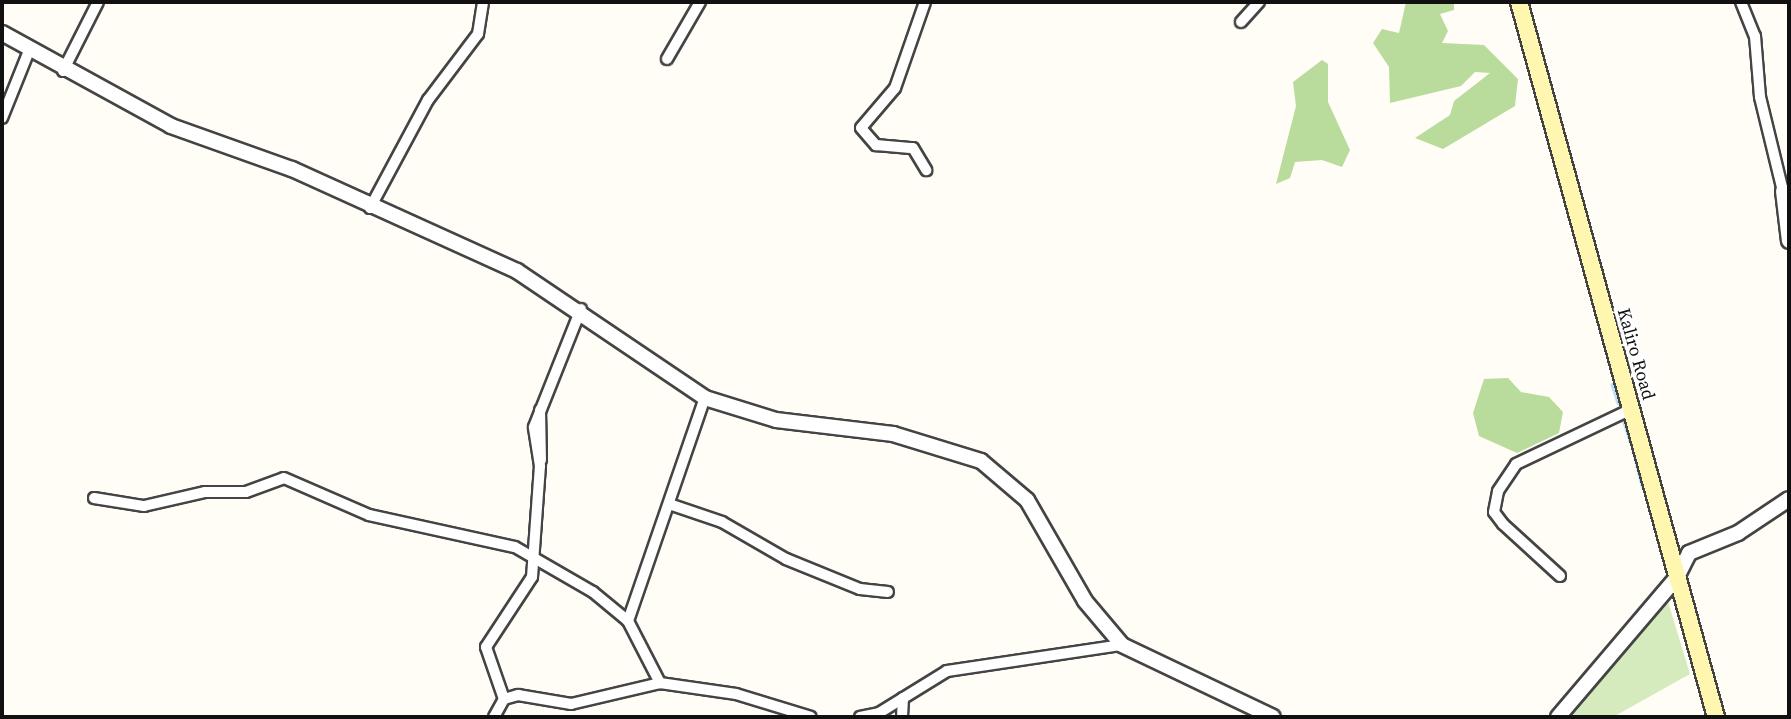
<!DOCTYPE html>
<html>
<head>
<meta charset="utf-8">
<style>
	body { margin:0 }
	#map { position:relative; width:1791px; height:719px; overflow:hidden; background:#fffdf5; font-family:"Source Serif 4",serif }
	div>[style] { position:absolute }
	.green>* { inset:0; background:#d5ebbd }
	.forest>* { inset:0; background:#b9dc9c }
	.stream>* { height:3.5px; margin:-1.75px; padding:0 1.75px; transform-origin:1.75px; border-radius:1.75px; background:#b9e0f7 }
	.roads { filter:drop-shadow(2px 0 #444) drop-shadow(-2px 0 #444) drop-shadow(0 2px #444) drop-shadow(0 -2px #444) }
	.minor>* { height:10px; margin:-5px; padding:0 5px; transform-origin:5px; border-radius:5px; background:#fff }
	.tertiary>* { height:14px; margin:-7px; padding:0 7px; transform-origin:7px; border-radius:7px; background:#fff }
	.secondary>* { height:16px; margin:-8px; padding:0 8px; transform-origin:8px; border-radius:8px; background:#fff6b0 }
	span { translate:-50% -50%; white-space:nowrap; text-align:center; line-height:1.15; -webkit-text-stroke:7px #fff; paint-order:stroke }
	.street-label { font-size:18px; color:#111 }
	.frame { position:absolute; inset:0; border:4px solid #111; pointer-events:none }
</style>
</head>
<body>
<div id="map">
	<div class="green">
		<div style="clip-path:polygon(1666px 595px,1690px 674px,1613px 717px,1567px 717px,1565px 710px)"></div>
	</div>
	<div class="forest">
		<div style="clip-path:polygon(1406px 2px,1454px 2px,1454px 10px,1440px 14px,1448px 31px,1442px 43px,1484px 45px,1518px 79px,1515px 106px,1443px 149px,1415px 138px,1450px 115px,1454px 101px,1490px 73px,1475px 72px,1461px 86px,1390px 103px,1389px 67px,1373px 43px,1382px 29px,1399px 33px)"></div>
		<div style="clip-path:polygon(1322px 60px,1328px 64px,1328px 102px,1350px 150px,1342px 167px,1322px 160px,1295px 162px,1290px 178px,1276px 184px,1296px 106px,1293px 82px)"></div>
		<div style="clip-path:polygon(1508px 378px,1521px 392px,1549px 397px,1563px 412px,1559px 433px,1517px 453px,1479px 436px,1473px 413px,1484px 379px)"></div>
	</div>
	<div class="stream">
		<div style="left:1613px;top:385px;width:19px;rotate:72deg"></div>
		<div style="left:1623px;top:417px;width:26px;rotate:72deg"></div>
		<div style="left:1634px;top:450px;width:38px;rotate:76deg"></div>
	</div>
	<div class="roads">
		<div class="minor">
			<div style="left:925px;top:2px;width:91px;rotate:109.2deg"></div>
			<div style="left:895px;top:88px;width:52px;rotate:130.4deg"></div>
			<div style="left:861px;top:128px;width:23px;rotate:49deg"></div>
			<div style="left:876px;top:145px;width:37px;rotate:5deg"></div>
			<div style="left:913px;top:148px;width:26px;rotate:59deg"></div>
			<div style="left:1741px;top:2px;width:37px;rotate:68deg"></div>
			<div style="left:1755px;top:36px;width:61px;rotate:85.3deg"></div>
			<div style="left:1760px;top:97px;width:97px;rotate:76.3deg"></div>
			<div style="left:1241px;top:22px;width:27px;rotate:-48deg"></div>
			<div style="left:667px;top:59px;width:66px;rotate:-59.9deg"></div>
			<div style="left:63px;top:71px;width:77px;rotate:-63.1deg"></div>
			<div style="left:2px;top:118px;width:72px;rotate:-68.1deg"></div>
			<div style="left:370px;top:208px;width:123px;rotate:-61.8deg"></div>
			<div style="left:428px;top:100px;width:83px;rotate:-52.9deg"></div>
			<div style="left:478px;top:34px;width:32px;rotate:-81deg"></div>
			<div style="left:540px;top:410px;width:50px;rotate:88.9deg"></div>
			<div style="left:94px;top:498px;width:51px;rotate:9.1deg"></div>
			<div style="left:144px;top:506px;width:63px;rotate:-12.9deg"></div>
			<div style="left:205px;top:492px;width:41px"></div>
			<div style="left:246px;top:492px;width:40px;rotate:-20.2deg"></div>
			<div style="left:284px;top:478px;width:93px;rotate:23.5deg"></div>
			<div style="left:369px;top:515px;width:149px;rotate:12.4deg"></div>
			<div style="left:515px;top:547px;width:90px;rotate:30deg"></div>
			<div style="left:593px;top:592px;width:45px;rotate:39.6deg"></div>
			<div style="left:628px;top:621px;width:70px;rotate:62.7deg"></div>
			<div style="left:672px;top:505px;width:53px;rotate:18.8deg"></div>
			<div style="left:722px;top:522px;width:74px;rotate:30deg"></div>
			<div style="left:786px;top:559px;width:80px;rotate:22.1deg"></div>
			<div style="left:860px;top:589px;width:28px;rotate:6deg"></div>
			<div style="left:1560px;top:576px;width:77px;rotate:-137.6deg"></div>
			<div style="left:1503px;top:524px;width:15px;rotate:-127deg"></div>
			<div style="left:1494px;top:512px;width:21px;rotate:-79deg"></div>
			<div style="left:1498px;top:491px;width:32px;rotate:-56deg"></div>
			<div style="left:1516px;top:464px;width:128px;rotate:-25.4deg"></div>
			<div style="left:628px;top:621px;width:236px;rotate:-71deg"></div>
			<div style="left:504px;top:699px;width:55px;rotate:-109.1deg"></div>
			<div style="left:486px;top:647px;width:84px;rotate:-56.7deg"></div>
			<div style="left:532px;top:577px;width:111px;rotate:-85.9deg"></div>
			<div style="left:540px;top:466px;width:39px;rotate:-99deg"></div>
			<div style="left:534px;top:427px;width:127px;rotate:-68.3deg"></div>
			<div style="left:494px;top:717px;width:21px;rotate:-61deg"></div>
			<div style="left:504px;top:699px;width:15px;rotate:-16deg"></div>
			<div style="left:518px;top:695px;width:54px;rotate:9.6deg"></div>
			<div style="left:571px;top:704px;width:91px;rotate:-13.3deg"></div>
			<div style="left:660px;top:683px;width:77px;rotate:8.2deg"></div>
			<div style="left:736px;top:694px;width:78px;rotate:17deg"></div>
			<div style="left:860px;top:717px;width:19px;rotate:-12deg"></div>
			<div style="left:879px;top:713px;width:80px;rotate:-31.7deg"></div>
			<div style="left:947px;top:671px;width:177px;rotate:-8.5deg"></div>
			<div style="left:902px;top:717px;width:19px;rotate:-87deg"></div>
		</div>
		<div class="tertiary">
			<div style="left:2px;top:33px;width:193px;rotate:28.8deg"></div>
			<div style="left:171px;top:126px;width:128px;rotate:19.6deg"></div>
			<div style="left:292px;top:169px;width:247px;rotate:24.4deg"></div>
			<div style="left:517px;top:271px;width:227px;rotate:34deg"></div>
			<div style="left:705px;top:398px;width:74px;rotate:17.2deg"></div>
			<div style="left:776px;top:420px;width:118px;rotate:6.8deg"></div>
			<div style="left:893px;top:434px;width:92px;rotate:17.1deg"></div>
			<div style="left:981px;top:461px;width:60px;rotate:40.3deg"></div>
			<div style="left:1027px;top:500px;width:116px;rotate:60.1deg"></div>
			<div style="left:1085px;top:601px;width:57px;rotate:49.9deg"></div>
			<div style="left:1122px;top:645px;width:167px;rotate:25.5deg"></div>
			<div style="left:1783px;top:191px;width:50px;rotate:83.2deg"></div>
			<div style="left:1558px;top:717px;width:184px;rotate:-49.6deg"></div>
			<div style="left:1677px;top:577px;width:27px;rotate:-63deg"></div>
			<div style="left:1689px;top:553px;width:53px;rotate:-22.2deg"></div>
			<div style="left:1738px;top:533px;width:61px;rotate:-33.7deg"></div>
		</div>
		<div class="secondary">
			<div style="left:1519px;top:2px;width:742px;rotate:74.6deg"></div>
		</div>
	</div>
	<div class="street-label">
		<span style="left:1636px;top:354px;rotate:74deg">Kaliro Road</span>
	</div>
	<div class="frame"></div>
</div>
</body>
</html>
